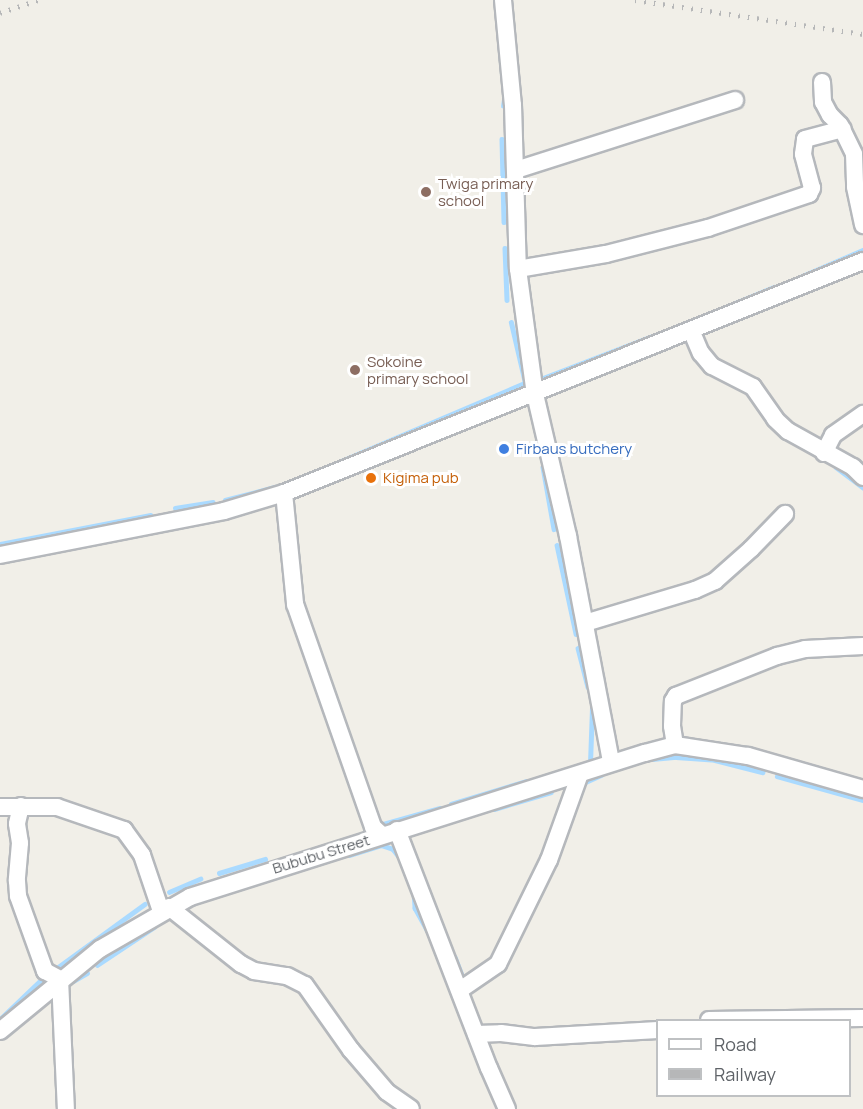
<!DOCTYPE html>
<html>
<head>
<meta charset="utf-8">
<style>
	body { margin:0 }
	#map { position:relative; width:863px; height:1109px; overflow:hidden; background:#f1efe8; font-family:Manrope,sans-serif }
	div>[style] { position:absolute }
	.stream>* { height:4.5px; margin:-2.25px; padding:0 2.25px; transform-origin:2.25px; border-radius:2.25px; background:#aadaff }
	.roads { filter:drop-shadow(2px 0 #b5b8bc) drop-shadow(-2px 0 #b5b8bc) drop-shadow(0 2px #b5b8bc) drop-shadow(0 -2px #b5b8bc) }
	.minor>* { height:16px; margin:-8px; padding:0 8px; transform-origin:8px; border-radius:8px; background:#fff }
	.rail>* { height:4.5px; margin-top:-2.25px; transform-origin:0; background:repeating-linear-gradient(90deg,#b6b7b8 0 1.5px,transparent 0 9.5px) }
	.dots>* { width:16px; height:16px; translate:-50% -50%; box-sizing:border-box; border:3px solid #fff; border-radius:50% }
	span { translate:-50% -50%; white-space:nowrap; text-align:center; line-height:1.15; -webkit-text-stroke:6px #fff; paint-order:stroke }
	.education-label { font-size:15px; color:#785e54 }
	.left { translate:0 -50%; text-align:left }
	.shop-label { font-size:15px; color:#366cbe }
	.food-label { font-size:15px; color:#c56008 }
	.street-label { font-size:15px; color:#5f6368 }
	.legend { position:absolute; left:656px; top:1019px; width:195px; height:78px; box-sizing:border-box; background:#fff; border:2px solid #bfc1c3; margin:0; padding:8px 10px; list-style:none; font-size:18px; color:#5f6368 }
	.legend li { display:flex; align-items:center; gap:12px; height:30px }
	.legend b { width:30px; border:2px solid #bfc1c3 }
</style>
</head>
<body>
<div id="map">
	<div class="stream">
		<div style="left:503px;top:106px;width:12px;rotate:-81deg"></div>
		<div style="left:502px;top:139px;width:83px;rotate:88.6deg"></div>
		<div style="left:505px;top:248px;width:52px;rotate:87.8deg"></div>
		<div style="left:802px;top:276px;width:66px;rotate:-23.1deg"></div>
		<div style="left:735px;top:303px;width:42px;rotate:-22.3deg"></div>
		<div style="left:543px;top:378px;width:115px;rotate:-21deg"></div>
		<div style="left:341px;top:461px;width:200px;rotate:-23deg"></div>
		<div style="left:525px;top:383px;width:62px;rotate:-103.1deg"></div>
		<div style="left:543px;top:467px;width:63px;rotate:79.9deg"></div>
		<div style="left:836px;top:467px;width:34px;rotate:37deg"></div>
		<div style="left:225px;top:500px;width:52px;rotate:-14.6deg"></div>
		<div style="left:175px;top:508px;width:38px;rotate:-9deg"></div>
		<div style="left:0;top:544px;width:153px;rotate:-10.9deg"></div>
		<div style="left:557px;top:545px;width:91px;rotate:77.9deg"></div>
		<div style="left:578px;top:648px;width:40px;rotate:75.6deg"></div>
		<div style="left:652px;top:759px;width:24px;rotate:-5deg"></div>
		<div style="left:676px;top:757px;width:39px;rotate:4deg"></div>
		<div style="left:715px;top:760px;width:49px;rotate:14.3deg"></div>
		<div style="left:587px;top:764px;width:3px;rotate:-18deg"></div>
		<div style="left:590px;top:763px;width:54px;rotate:-87.9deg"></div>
		<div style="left:777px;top:776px;width:89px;rotate:15.6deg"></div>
		<div style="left:581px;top:784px;width:22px;rotate:-24deg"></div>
		<div style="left:451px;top:804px;width:78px;rotate:-17deg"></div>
		<div style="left:494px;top:809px;width:59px;rotate:-16.6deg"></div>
		<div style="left:376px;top:826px;width:66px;rotate:-15.7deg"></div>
		<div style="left:349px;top:855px;width:34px;rotate:-17deg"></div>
		<div style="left:381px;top:845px;width:13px;rotate:18deg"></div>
		<div style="left:393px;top:849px;width:11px;rotate:52deg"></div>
		<div style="left:219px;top:873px;width:48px;rotate:-16.9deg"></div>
		<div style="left:169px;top:892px;width:34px;rotate:-23deg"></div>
		<div style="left:414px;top:892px;width:16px;rotate:86deg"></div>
		<div style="left:415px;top:908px;width:26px;rotate:61deg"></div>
		<div style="left:455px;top:957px;width:28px;rotate:69deg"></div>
		<div style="left:97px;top:965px;width:69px;rotate:-33.7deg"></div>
		<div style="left:54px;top:970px;width:112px;rotate:-36deg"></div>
		<div style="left:73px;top:981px;width:16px;rotate:-30deg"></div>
		<div style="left:0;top:1019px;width:61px;rotate:-43.7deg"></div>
	</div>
	<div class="roads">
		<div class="minor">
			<div style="left:503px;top:0;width:105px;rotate:84.6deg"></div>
			<div style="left:513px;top:105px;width:164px;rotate:88.3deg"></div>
			<div style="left:518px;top:269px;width:126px;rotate:82.3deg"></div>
			<div style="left:535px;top:394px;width:146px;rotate:76.9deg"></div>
			<div style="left:568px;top:536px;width:230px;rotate:79.2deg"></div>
			<div style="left:822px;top:82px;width:20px;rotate:87deg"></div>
			<div style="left:823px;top:102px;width:15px;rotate:62deg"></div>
			<div style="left:830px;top:115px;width:14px;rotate:45deg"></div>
			<div style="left:840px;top:125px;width:32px;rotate:64deg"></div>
			<div style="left:854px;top:154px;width:33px;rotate:88deg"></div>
			<div style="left:855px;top:187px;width:39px;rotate:78deg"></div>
			<div style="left:516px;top:170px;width:230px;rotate:-17.7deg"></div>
			<div style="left:518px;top:269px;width:89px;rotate:-9.7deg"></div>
			<div style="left:606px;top:254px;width:105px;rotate:-14.3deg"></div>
			<div style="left:708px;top:228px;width:107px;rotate:-18.6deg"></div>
			<div style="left:809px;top:194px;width:7px;rotate:-63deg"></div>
			<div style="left:812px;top:188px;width:35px;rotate:-105deg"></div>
			<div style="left:803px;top:154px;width:15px;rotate:-82deg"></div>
			<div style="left:805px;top:139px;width:39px;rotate:-15deg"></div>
			<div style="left:691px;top:330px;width:25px;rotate:67deg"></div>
			<div style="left:701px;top:353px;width:17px;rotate:50deg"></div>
			<div style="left:712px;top:366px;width:46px;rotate:27.1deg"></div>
			<div style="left:753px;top:387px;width:39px;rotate:55deg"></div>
			<div style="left:775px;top:419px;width:18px;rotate:43deg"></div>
			<div style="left:788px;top:431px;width:74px;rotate:29deg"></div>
			<div style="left:853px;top:467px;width:14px;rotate:45deg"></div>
			<div style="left:824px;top:453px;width:20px;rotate:-63deg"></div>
			<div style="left:833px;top:435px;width:37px;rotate:-35deg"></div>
			<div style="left:284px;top:493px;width:112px;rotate:84.3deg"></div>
			<div style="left:295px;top:604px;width:236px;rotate:70.7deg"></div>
			<div style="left:373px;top:827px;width:12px;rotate:42deg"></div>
			<div style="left:0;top:555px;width:228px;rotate:-11.1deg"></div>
			<div style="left:224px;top:511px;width:63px;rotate:-16.7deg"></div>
			<div style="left:284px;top:493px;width:624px;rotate:-21.84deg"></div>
			<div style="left:585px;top:623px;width:115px;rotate:-16.7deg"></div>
			<div style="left:695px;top:590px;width:22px;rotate:-24deg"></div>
			<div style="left:715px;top:581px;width:48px;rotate:-41.6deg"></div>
			<div style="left:751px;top:549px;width:49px;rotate:-45.8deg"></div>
			<div style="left:675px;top:745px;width:19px;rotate:-99deg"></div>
			<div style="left:672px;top:726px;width:25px;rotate:-88deg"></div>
			<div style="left:673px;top:701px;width:6px;rotate:-59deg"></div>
			<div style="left:676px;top:696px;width:109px;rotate:-21.6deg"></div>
			<div style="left:777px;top:656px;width:29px;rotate:-14deg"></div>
			<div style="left:805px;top:649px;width:58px;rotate:-3deg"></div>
			<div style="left:21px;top:806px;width:18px;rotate:103deg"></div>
			<div style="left:17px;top:824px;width:19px;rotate:81deg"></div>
			<div style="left:20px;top:843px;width:38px;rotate:95deg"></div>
			<div style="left:17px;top:881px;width:15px;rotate:86deg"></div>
			<div style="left:18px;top:896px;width:80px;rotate:70.2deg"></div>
			<div style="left:45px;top:971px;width:17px;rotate:28deg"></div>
			<div style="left:60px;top:979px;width:130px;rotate:87.4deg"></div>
			<div style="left:0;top:807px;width:57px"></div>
			<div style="left:57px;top:807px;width:71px;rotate:18.9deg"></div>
			<div style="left:124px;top:830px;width:31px;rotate:54deg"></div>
			<div style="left:142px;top:855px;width:59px;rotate:71.3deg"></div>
			<div style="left:397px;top:830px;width:255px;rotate:68.9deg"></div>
			<div style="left:489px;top:1068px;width:45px;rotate:66.3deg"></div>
			<div style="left:169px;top:907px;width:92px;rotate:38.4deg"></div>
			<div style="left:241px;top:964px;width:15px;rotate:28deg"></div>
			<div style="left:254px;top:971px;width:33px;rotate:9deg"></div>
			<div style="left:287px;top:976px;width:20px;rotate:27deg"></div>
			<div style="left:305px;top:985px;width:80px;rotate:54.7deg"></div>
			<div style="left:351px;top:1050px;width:55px;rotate:49.4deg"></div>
			<div style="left:387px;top:1092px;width:29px;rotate:35deg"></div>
			<div style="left:460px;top:990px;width:46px;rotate:-34.4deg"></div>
			<div style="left:498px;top:964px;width:116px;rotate:-63.9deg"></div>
			<div style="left:549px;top:860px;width:91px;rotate:-70.2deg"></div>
			<div style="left:709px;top:1020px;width:154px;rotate:-0.7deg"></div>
			<div style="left:0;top:1031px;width:129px;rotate:-39.4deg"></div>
			<div style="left:100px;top:949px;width:104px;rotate:-30deg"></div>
			<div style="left:190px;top:897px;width:477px;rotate:-17.6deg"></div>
			<div style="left:645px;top:753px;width:31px;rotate:-15deg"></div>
			<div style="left:675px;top:745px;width:74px;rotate:8.6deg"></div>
			<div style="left:748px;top:756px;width:120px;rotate:16deg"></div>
			<div style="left:476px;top:1034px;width:25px;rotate:-2deg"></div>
			<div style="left:501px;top:1033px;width:34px;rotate:7deg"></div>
			<div style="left:535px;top:1037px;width:123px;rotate:-3.3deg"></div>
		</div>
	</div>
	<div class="rail">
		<div style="left:635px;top:0;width:231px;rotate:8.5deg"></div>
		<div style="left:0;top:13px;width:40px;rotate:-18.9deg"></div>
	</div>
	<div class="dots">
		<div style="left:426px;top:192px;background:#8d6e63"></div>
		<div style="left:355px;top:370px;background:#8d6e63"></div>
		<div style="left:504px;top:449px;background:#3f7fe0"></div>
		<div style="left:371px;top:478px;background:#e8710a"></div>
	</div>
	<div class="education-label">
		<span class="left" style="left:438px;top:192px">Twiga primary<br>school</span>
		<span class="left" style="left:367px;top:370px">Sokoine<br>primary school</span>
	</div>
	<div class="shop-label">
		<span class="left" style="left:516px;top:449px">Firbaus butchery</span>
	</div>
	<div class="food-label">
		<span class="left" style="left:383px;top:478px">Kigima pub</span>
	</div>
	<div class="street-label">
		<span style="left:321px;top:854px;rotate:-17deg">Bububu Street</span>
	</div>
	<ul class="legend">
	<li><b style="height:8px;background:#fff"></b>Road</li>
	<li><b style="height:8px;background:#b6b7b8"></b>Railway</li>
	</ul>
</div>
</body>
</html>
